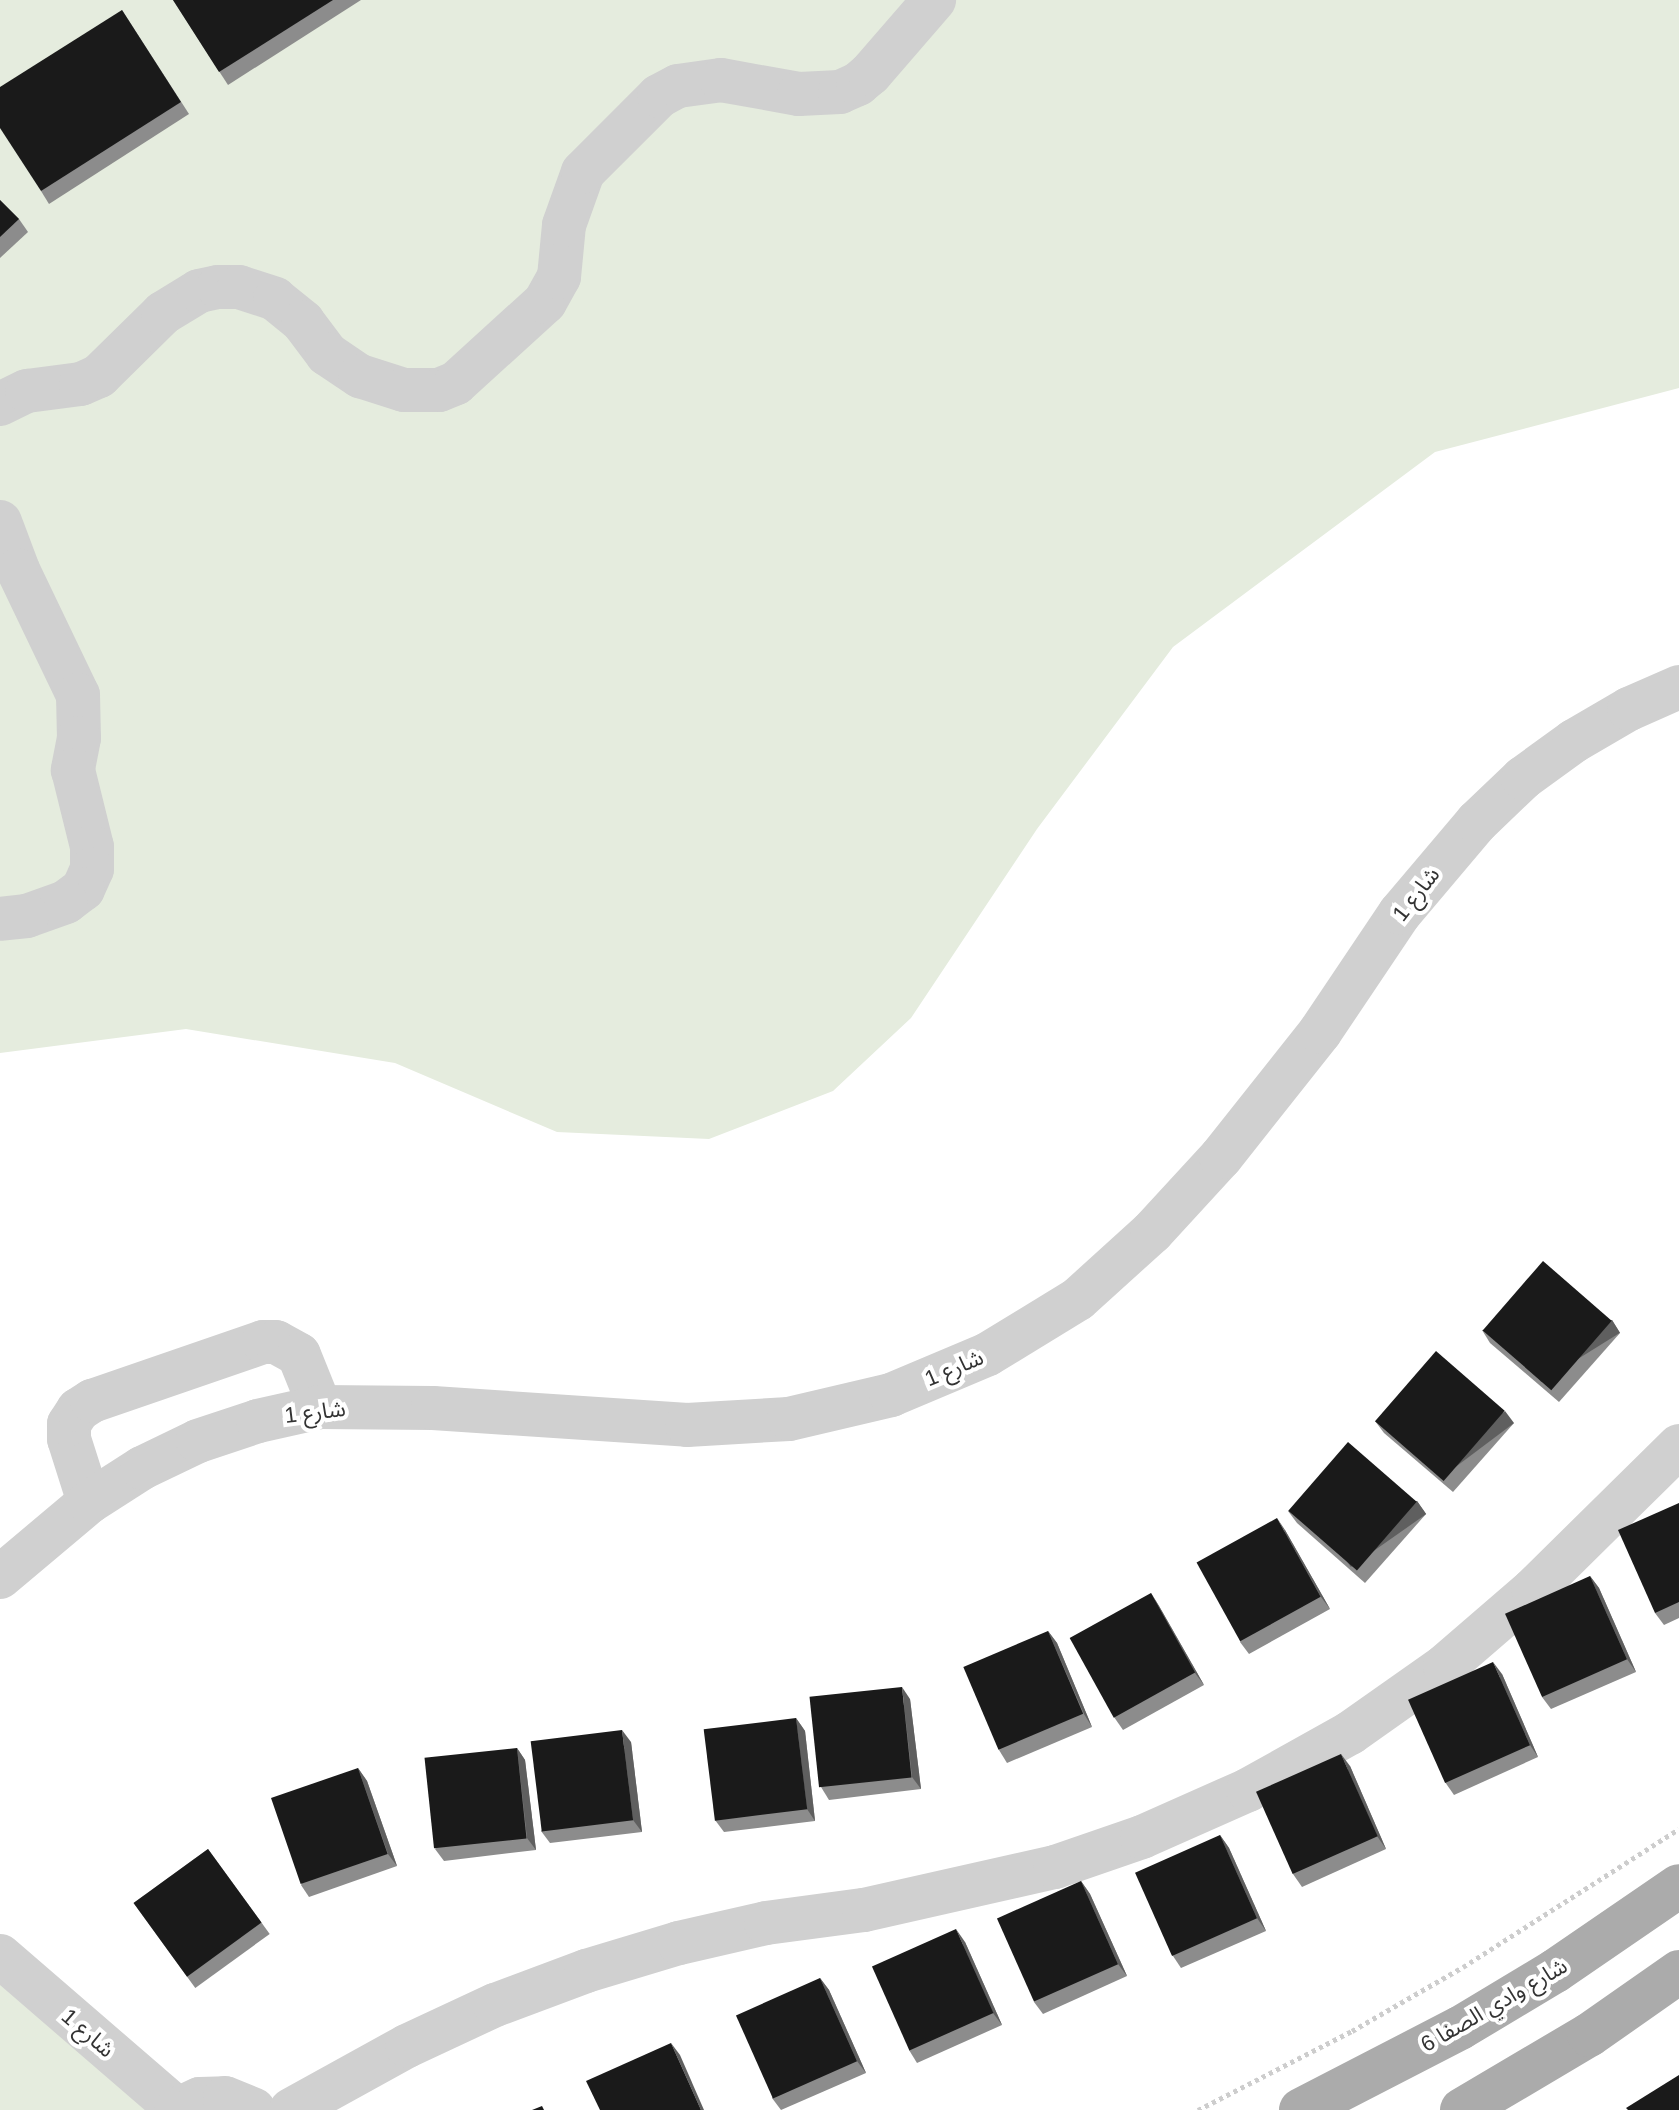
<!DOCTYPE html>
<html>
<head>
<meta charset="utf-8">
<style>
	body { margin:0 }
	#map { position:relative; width:1679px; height:2110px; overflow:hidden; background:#fff; font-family:Arial,"Noto Sans Arabic",sans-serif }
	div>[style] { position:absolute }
	.green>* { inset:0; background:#e5ecde }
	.path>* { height:5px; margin-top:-2.5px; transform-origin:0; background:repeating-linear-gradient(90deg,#cdcdcd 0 4px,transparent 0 8px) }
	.minor>* { height:44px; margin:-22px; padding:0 22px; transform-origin:22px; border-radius:22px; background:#d0d0d0 }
	.major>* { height:44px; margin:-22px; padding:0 22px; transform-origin:22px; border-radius:22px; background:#ababab }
	.wall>* { inset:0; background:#8c8c8c; transform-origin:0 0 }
	.shaded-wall>* { inset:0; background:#5f5f5f; transform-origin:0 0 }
	.building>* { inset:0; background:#1a1a1a; transform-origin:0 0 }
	span { translate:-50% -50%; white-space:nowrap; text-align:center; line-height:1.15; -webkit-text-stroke:8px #fff; paint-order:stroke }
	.street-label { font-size:22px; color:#333 }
</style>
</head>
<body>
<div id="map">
	<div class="green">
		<div style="clip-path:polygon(0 0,1679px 0,1679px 388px,1435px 452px,1173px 647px,1037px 829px,911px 1018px,833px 1091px,709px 1139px,557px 1132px,395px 1063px,186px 1029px,0 1053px)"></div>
		<div style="clip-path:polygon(0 1967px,163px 2110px,0 2110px)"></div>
	</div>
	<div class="path">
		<div style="left:1198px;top:2110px;width:173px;rotate:-27.2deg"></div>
		<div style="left:1352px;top:2031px;width:128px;rotate:-30deg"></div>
		<div style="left:1463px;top:1967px;width:256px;rotate:-32.6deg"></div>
	</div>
	<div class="minor">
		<div style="left:0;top:404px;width:30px;rotate:-26deg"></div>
		<div style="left:27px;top:391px;width:54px;rotate:-7.4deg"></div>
		<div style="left:81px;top:384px;width:20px;rotate:-24deg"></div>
		<div style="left:99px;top:376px;width:90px;rotate:-44.5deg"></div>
		<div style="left:163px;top:313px;width:42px;rotate:-31.4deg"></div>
		<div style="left:199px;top:291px;width:19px;rotate:-12deg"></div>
		<div style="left:218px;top:287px;width:21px"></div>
		<div style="left:239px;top:287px;width:38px;rotate:18deg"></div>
		<div style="left:275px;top:299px;width:36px;rotate:39deg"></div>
		<div style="left:303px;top:322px;width:40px;rotate:53deg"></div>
		<div style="left:327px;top:354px;width:40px;rotate:34deg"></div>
		<div style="left:360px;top:376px;width:46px;rotate:17.7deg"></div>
		<div style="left:404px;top:390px;width:35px"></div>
		<div style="left:439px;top:390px;width:18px;rotate:-22deg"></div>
		<div style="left:456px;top:383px;width:120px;rotate:-42.3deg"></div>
		<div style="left:545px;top:302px;width:29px;rotate:-61deg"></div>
		<div style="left:559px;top:277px;width:52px;rotate:-84.5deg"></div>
		<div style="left:564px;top:225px;width:56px;rotate:-70.3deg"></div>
		<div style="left:583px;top:172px;width:107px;rotate:-45deg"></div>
		<div style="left:659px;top:96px;width:21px;rotate:-28deg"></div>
		<div style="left:678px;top:86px;width:43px;rotate:-7.9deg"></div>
		<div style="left:721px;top:80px;width:79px;rotate:10.2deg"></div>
		<div style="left:799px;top:94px;width:41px;rotate:-2.8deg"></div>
		<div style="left:840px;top:92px;width:20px;rotate:-24deg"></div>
		<div style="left:858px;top:84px;width:16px;rotate:-40deg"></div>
		<div style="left:870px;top:74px;width:98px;rotate:-49.1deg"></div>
		<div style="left:0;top:522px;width:51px;rotate:69.4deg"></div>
		<div style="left:18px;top:570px;width:139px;rotate:64.4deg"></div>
		<div style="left:78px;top:695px;width:43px;rotate:88.7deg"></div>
		<div style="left:79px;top:738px;width:33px;rotate:101deg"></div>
		<div style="left:73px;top:770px;width:79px;rotate:76.1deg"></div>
		<div style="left:92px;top:847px;width:22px;rotate:90deg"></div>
		<div style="left:92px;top:869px;width:22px;rotate:114deg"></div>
		<div style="left:83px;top:889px;width:21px;rotate:143deg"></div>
		<div style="left:66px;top:902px;width:41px;rotate:160.3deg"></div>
		<div style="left:27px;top:916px;width:27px;rotate:174deg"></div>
		<div style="left:89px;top:1502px;width:66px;rotate:-107.6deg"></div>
		<div style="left:69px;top:1439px;width:15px;rotate:-90deg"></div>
		<div style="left:69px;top:1424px;width:17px;rotate:-57deg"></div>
		<div style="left:78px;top:1410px;width:17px;rotate:-33deg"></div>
		<div style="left:92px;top:1401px;width:181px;rotate:-19deg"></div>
		<div style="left:263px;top:1342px;width:13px"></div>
		<div style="left:276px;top:1342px;width:26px;rotate:29deg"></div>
		<div style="left:299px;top:1355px;width:56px;rotate:68deg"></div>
		<div style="left:0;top:1577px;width:116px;rotate:-40.1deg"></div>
		<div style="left:89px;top:1502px;width:63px;rotate:-32.7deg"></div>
		<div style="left:142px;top:1468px;width:62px;rotate:-25.7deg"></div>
		<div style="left:198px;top:1441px;width:63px;rotate:-18.4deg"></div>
		<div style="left:258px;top:1421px;width:64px;rotate:-12.7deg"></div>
		<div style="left:320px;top:1407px;width:113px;rotate:0.5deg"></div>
		<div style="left:433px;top:1408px;width:255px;rotate:3.8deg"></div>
		<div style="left:687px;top:1425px;width:102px;rotate:-3.4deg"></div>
		<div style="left:789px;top:1419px;width:105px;rotate:-13.2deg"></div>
		<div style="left:891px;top:1395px;width:105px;rotate:-22.9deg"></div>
		<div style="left:988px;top:1354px;width:105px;rotate:-31.4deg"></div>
		<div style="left:1078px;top:1299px;width:100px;rotate:-42.2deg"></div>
		<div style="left:1152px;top:1232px;width:102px;rotate:-47.4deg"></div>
		<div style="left:1221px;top:1157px;width:159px;rotate:-51.6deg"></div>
		<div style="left:1320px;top:1032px;width:143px;rotate:-56.1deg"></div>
		<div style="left:1400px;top:913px;width:119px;rotate:-49.8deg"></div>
		<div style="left:1477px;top:822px;width:64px;rotate:-43.7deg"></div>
		<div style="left:1523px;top:778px;width:63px;rotate:-36deg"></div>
		<div style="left:1574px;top:741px;width:64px;rotate:-30.2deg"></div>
		<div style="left:1629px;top:709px;width:55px;rotate:-23.7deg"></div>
		<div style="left:0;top:1956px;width:234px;rotate:40.8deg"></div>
		<div style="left:176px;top:2110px;width:26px;rotate:-25deg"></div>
		<div style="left:200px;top:2099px;width:25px;rotate:-2deg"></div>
		<div style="left:225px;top:2098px;width:31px;rotate:22deg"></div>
		<div style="left:291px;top:2110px;width:132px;rotate:-28.9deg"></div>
		<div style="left:407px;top:2046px;width:97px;rotate:-25deg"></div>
		<div style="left:495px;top:2005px;width:97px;rotate:-20.5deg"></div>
		<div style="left:586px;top:1971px;width:97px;rotate:-16.8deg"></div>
		<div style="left:679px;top:1943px;width:89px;rotate:-12.9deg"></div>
		<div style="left:766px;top:1923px;width:99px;rotate:-7.6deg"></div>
		<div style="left:864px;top:1910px;width:196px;rotate:-12.7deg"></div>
		<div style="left:1055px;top:1867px;width:92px;rotate:-19deg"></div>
		<div style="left:1142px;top:1837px;width:116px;rotate:-23.9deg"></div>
		<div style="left:1248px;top:1790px;width:117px;rotate:-29.2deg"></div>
		<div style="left:1350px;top:1733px;width:116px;rotate:-35.2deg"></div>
		<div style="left:1445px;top:1666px;width:116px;rotate:-40.8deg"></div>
		<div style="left:1533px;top:1590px;width:205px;rotate:-44.6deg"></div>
	</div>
	<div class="major">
		<div style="left:1301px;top:2110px;width:179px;rotate:-27.3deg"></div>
		<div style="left:1460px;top:2028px;width:111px;rotate:-31deg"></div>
		<div style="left:1555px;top:1971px;width:150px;rotate:-34.4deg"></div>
		<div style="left:1462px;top:2110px;width:147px;rotate:-30.6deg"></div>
		<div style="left:1589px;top:2035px;width:110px;rotate:-35deg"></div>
	</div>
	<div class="wall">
		<div style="clip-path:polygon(173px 0,361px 0,228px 85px)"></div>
		<div style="clip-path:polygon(122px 10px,189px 114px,49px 204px,41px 191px)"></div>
		<div style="clip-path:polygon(0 200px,19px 219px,28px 232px,0 258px)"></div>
		<div style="clip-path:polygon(1612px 1320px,1620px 1333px,1559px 1402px,1490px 1343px,1482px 1330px)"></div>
		<div style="clip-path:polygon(1375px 1421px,1514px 1423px,1453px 1492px,1384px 1433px)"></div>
		<div style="clip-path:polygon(1417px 1501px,1426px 1514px,1365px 1583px,1297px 1523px,1288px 1511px)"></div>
		<div style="clip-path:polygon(1679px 1503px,1679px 1618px,1664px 1625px,1655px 1613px)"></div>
		<div style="clip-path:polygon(1285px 1530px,1330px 1609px,1249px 1654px,1240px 1642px)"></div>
		<div style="clip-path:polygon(1590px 1576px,1599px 1588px,1636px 1672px,1551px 1709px,1542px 1697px)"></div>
		<div style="clip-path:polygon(1151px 1593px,1159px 1606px,1204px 1685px,1123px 1730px,1114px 1717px)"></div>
		<div style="clip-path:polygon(1048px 1631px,1057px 1643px,1092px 1727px,1007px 1763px,999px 1750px)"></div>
		<div style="clip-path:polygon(1502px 1674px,1538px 1757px,1454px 1795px,1445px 1782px)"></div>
		<div style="clip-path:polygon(910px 1699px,921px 1789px,829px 1800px,821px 1787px)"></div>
		<div style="clip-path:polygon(796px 1718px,805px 1731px,815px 1821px,724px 1832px,715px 1820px)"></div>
		<div style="clip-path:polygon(631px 1742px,642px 1832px,550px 1843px,541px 1831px)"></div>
		<div style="clip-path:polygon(517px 1748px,525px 1760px,536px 1850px,444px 1861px,435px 1849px)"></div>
		<div style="clip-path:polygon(1350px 1766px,1386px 1849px,1302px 1887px,1293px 1874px)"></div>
		<div style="clip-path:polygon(358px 1768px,367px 1781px,397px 1866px,309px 1897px,301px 1885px)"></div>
		<div style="clip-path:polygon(1220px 1835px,1229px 1848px,1266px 1931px,1181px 1968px,1173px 1956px)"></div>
		<div style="left:208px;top:1849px;width:105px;height:92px;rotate:54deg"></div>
		<div style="clip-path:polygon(1081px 1881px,1090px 1894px,1127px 1976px,1043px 2014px,1034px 2002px)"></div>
		<div style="clip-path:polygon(965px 1942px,1002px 2025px,917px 2063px,909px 2050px)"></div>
		<div style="clip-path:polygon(820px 1978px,829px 1990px,866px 2073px,781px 2110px,772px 2098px)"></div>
	</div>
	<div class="shaded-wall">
		<div style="left:1612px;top:1320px;width:15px;height:93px;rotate:58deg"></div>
		<div style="left:1505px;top:1411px;width:15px;height:92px;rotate:53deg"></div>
		<div style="left:1417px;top:1501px;width:16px;height:92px;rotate:55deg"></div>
		<div style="clip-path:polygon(1277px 1518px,1285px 1530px,1330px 1609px,1321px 1597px)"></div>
		<div style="clip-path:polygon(1590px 1576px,1599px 1588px,1636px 1672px,1627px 1659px)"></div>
		<div style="clip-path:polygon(1151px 1593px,1159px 1606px,1204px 1685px,1195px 1673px)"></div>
		<div style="clip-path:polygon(1048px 1631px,1057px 1643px,1092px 1727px,1084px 1714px)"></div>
		<div style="clip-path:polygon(1493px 1662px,1502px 1674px,1538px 1757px,1530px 1745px)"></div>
		<div style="clip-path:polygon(902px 1687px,910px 1699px,921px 1789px,912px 1777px)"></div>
		<div style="clip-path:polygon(796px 1718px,805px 1731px,815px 1821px,807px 1809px)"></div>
		<div style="clip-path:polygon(622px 1730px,631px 1742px,642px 1832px,633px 1820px)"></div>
		<div style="clip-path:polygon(517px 1748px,525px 1760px,536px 1850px,527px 1838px)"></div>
		<div style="clip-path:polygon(1341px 1754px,1350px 1766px,1386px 1849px,1377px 1836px)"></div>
		<div style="clip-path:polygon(358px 1768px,367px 1781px,397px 1866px,388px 1854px)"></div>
		<div style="clip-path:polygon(1220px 1835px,1229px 1848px,1266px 1931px,1257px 1918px)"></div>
		<div style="clip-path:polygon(1081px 1881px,1090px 1894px,1127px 1976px,1118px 1964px)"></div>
		<div style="clip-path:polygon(956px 1929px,965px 1942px,1002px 2025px,993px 2013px)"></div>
		<div style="clip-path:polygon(820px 1978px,829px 1990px,866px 2073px,857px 2061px)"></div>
		<div style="clip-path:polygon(671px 2043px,680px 2055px,704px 2110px,701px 2110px)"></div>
	</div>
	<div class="building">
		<div style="clip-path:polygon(173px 0,333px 0,219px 72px)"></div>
		<div style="clip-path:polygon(122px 10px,181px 102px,41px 191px,0 128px,0 87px)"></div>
		<div style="clip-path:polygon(0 200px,19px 219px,0 237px)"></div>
		<div style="left:1543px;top:1261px;width:91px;height:92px;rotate:41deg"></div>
		<div style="left:1436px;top:1351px;width:91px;height:93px;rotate:41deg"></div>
		<div style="left:1348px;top:1442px;width:91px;height:91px;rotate:41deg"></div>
		<div style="clip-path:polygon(1679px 1503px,1679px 1602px,1655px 1613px,1618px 1530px)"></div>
		<div style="left:1277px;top:1518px;width:90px;height:92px;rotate:61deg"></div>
		<div style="left:1590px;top:1576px;width:91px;height:93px;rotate:66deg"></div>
		<div style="left:1151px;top:1593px;width:91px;height:93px;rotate:61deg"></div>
		<div style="left:1048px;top:1631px;width:90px;height:92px;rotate:67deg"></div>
		<div style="left:1493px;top:1662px;width:91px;height:93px;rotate:66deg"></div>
		<div style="left:902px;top:1687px;width:91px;height:93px;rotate:84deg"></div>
		<div style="left:796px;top:1718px;width:92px;height:93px;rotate:83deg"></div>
		<div style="left:622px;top:1730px;width:91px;height:92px;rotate:83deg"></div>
		<div style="left:517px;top:1748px;width:91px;height:93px;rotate:84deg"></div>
		<div style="left:1341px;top:1754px;width:90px;height:93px;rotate:66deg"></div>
		<div style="left:358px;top:1768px;width:91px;height:92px;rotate:71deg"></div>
		<div style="left:1220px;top:1835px;width:91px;height:93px;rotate:66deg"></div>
		<div style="left:208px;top:1849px;width:91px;height:92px;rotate:54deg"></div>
		<div style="left:1081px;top:1881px;width:91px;height:92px;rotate:66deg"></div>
		<div style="left:956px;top:1929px;width:92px;height:92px;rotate:66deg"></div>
		<div style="left:820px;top:1978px;width:91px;height:92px;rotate:66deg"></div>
		<div style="clip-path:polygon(671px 2043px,701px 2110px,600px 2110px,586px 2081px)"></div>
		<div style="clip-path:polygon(1679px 2075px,1679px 2110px,1628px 2110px,1626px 2108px)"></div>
		<div style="clip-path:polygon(542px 2106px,544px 2110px,532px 2110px)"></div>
	</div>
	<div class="street-label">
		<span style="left:1416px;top:894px;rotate:-52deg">شارع 1</span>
		<span style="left:954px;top:1368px;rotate:-23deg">شارع 1</span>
		<span style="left:315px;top:1412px;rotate:-7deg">شارع 1</span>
		<span style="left:1494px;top:2005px;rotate:-30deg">شارع وادي الصفا 6</span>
		<span style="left:88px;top:2033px;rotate:41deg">شارع 1</span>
	</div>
</div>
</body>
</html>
